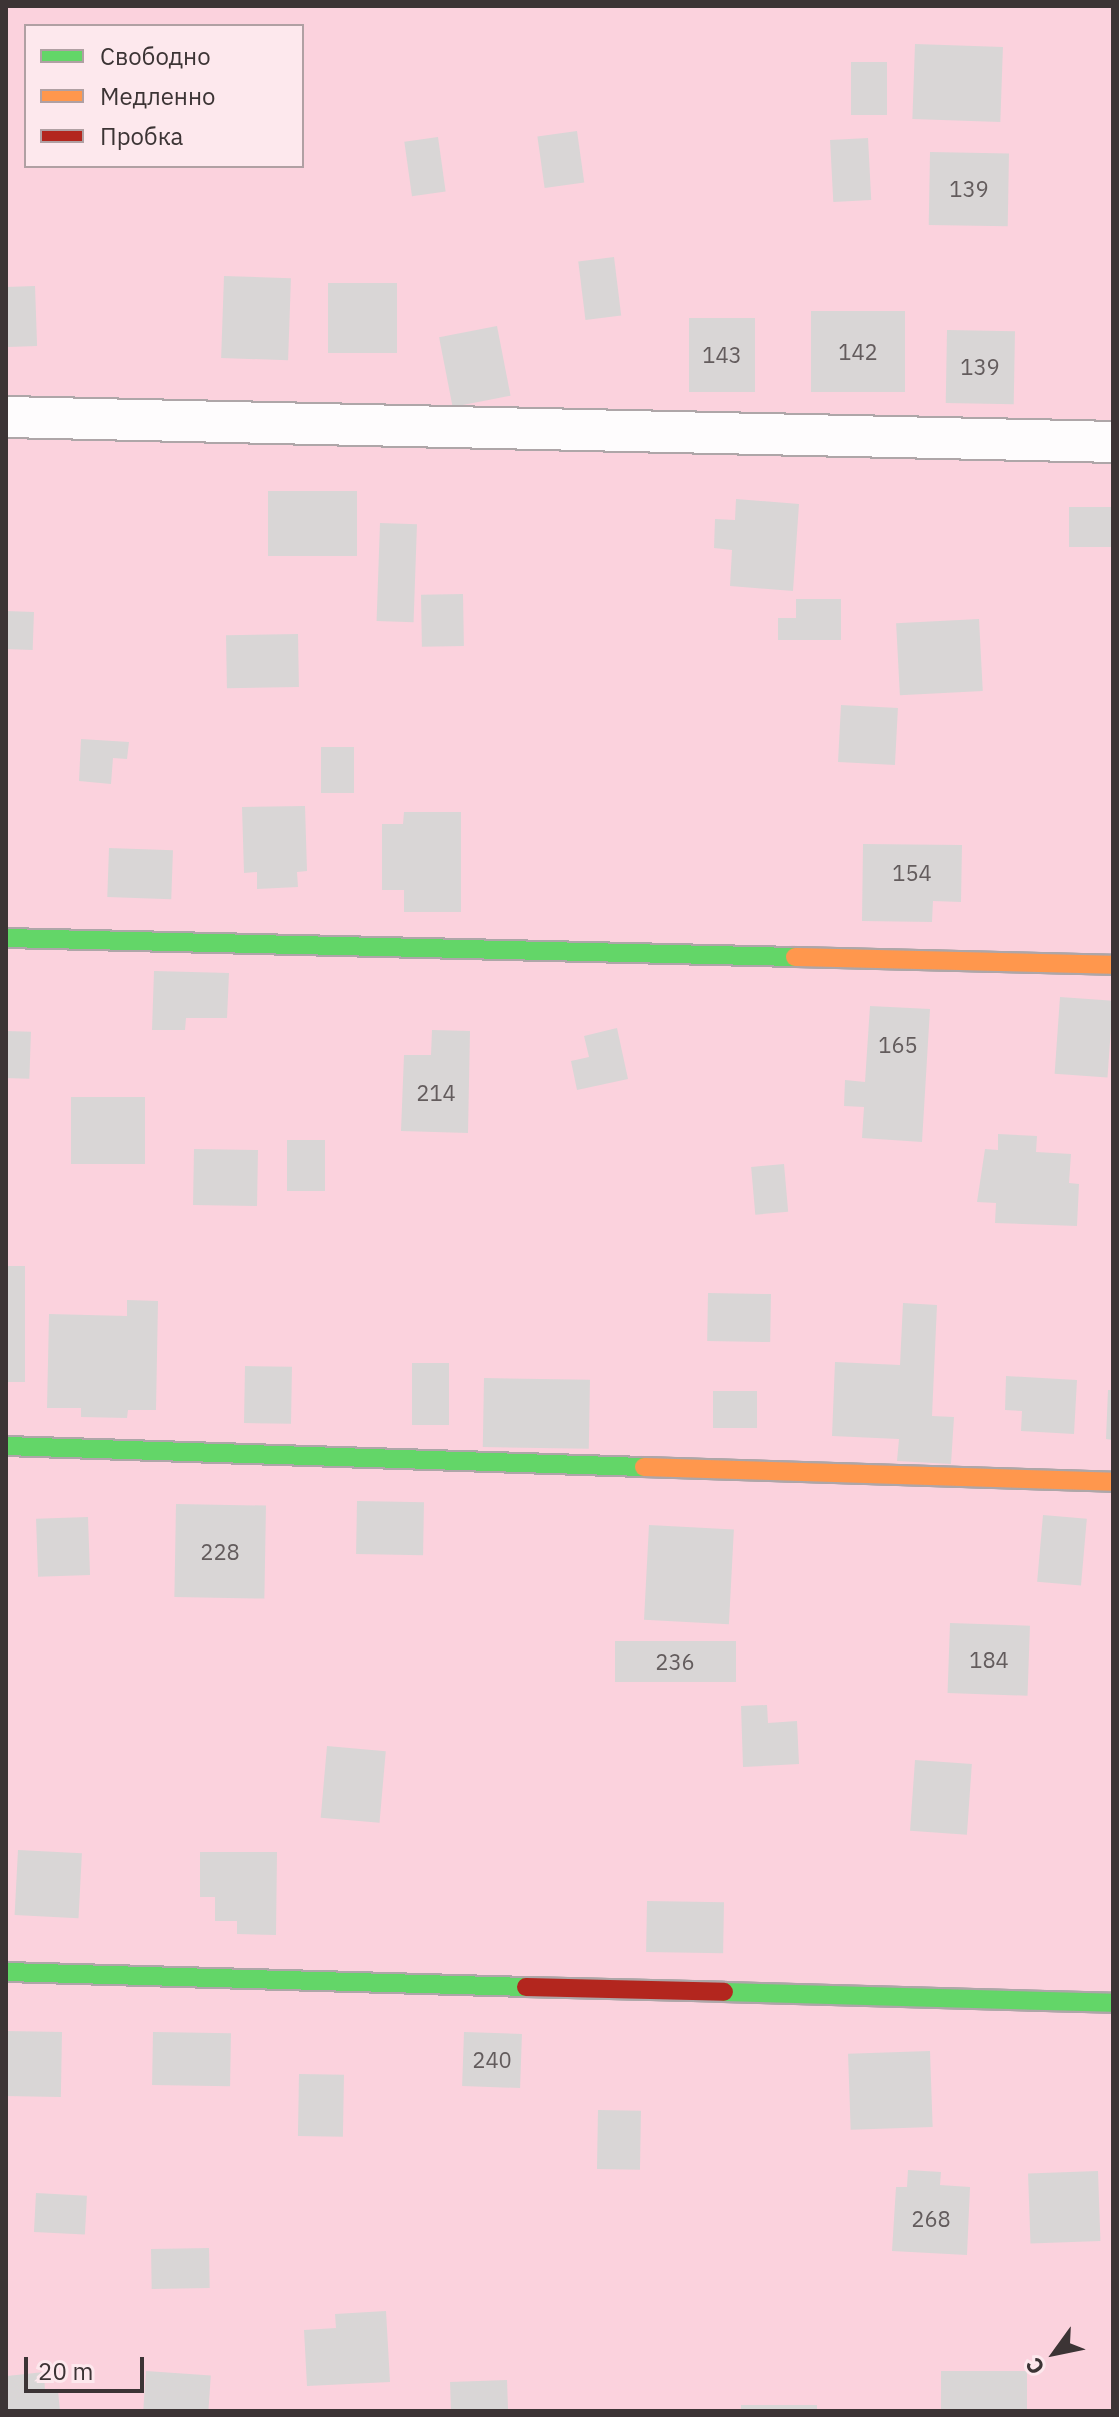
<!DOCTYPE html>
<html>
<head>
<meta charset="utf-8">
<style>
	body { margin:0 }
	#map { position:relative; width:1119px; height:2417px; overflow:hidden; background:#f8edf0; font-family:"IBM Plex Sans",sans-serif }
	div>[style] { position:absolute }
	.green>* { inset:0; background:#fbd2dd }
	.building>* { inset:0; background:#d9d6d6; transform-origin:0 0 }
	.roads { filter:drop-shadow(2px 0 #aea6a8) drop-shadow(-2px 0 #aea6a8) drop-shadow(0 2px #aea6a8) drop-shadow(0 -2px #aea6a8) }
	.street>* { height:40px; margin:-20px; padding:0 20px; transform-origin:20px; border-radius:20px; background:#fefcfd }
	.fast>* { height:18px; margin:-9px; padding:0 9px; transform-origin:9px; border-radius:9px; background:#63d668 }
	.slow>* { height:18px; margin:-9px; padding:0 9px; transform-origin:9px; border-radius:9px; background:#ff974d }
	.jam>* { height:18px; margin:-9px; padding:0 9px; transform-origin:9px; border-radius:9px; background:#b3261e }
	span { translate:-50% -50%; white-space:nowrap; text-align:center; line-height:1.15; -webkit-text-stroke:8px #fde8ed; paint-order:stroke }
	.number-label { font-size:22px; color:#635c5d }
	.number-label span { -webkit-text-stroke-width:0 }
	.frame { position:absolute; inset:0; border:8px solid #3c3435; pointer-events:none }
	.legend { position:absolute; left:24px; top:24px; width:280px; height:144px; box-sizing:border-box; background:#fde8ed; border:2px solid #b0a0a3; margin:0; padding:10px 14px; list-style:none; font-size:24px; color:#3c3435 }
	.legend li { display:flex; align-items:center; gap:16px; height:40px }
	.legend b { width:40px; border:2px solid #b0a0a3 }
	.north { position:absolute; left:1015px; top:2313px; width:80px; height:80px; -webkit-text-stroke:6px #fde8ed; paint-order:stroke; rotate:237deg; font-size:22px; font-weight:700; line-height:32px; text-align:center; color:#3c3435 }
	.north::after { content:''; display:block; margin:auto; width:28px; height:36px; background:#3c3435; clip-path:polygon(50% 0,100% 100%,50% 72%,0 100%) }
	.scale { position:absolute; left:24px; top:2357px; width:120px; height:36px; box-sizing:border-box; border:4px solid #3c3435; border-top:0; padding-left:10px; font-size:24px; line-height:28px; white-space:nowrap; color:#3c3435; -webkit-text-stroke:6px #fde8ed; paint-order:stroke }
</style>
</head>
<body>
<div id="map">
	<div class="green">
		<div style="clip-path:polygon(evenodd,6px 6px,1113px 6px,1113px 2411px,6px 2411px,6px 6px,26px 26px,302px 26px,302px 166px,26px 166px,26px 26px)"></div>
	</div>
	<div class="building">
		<div style="left:915px;top:44px;width:88px;height:75px;rotate:2deg"></div>
		<div style="left:851px;top:62px;width:36px;height:53px"></div>
		<div style="left:577px;top:131px;width:52px;height:40px;rotate:82deg"></div>
		<div style="left:438px;top:137px;width:55px;height:34px;rotate:82deg"></div>
		<div style="left:868px;top:138px;width:62px;height:38px;rotate:87deg"></div>
		<div style="left:930px;top:152px;width:79px;height:73px;rotate:1deg"></div>
		<div style="left:614px;top:257px;width:59px;height:36px;rotate:83deg"></div>
		<div style="left:224px;top:276px;width:67px;height:82px;rotate:2deg"></div>
		<div style="left:328px;top:283px;width:69px;height:70px"></div>
		<div style="left:35px;top:286px;width:60px;height:29px;rotate:88deg"></div>
		<div style="left:905px;top:311px;width:81px;height:94px;rotate:90deg"></div>
		<div style="left:689px;top:318px;width:66px;height:74px"></div>
		<div style="left:497px;top:326px;width:71px;height:59px;rotate:79deg"></div>
		<div style="left:947px;top:330px;width:68px;height:73px;rotate:1deg"></div>
		<div style="left:268px;top:491px;width:89px;height:65px"></div>
		<div style="clip-path:polygon(736px 499px,799px 504px,793px 591px,730px 586px,732px 550px,714px 548px,715px 519px,735px 520px)"></div>
		<div style="left:1113px;top:507px;width:40px;height:44px;rotate:90deg"></div>
		<div style="left:380px;top:523px;width:37px;height:98px;rotate:2deg"></div>
		<div style="left:463px;top:594px;width:52px;height:42px;rotate:89deg"></div>
		<div style="clip-path:polygon(796px 599px,841px 599px,841px 640px,778px 640px,778px 618px,796px 618px)"></div>
		<div style="left:6px;top:611px;width:28px;height:38px;rotate:2deg"></div>
		<div style="left:979px;top:619px;width:72px;height:83px;rotate:87deg"></div>
		<div style="left:298px;top:634px;width:53px;height:72px;rotate:89deg"></div>
		<div style="left:841px;top:705px;width:57px;height:57px;rotate:3deg"></div>
		<div style="clip-path:polygon(81px 739px,129px 742px,127px 759px,113px 758px,111px 784px,79px 781px)"></div>
		<div style="left:321px;top:747px;width:33px;height:46px"></div>
		<div style="clip-path:polygon(305px 806px,307px 871px,297px 872px,298px 887px,257px 889px,257px 872px,244px 873px,242px 807px)"></div>
		<div style="clip-path:polygon(404px 812px,461px 812px,461px 912px,404px 912px,404px 890px,382px 890px,382px 824px,403px 824px)"></div>
		<div style="clip-path:polygon(863px 844px,962px 845px,961px 902px,933px 901px,932px 922px,862px 921px)"></div>
		<div style="left:109px;top:848px;width:64px;height:49px;rotate:2deg"></div>
		<div style="clip-path:polygon(154px 971px,229px 973px,227px 1018px,186px 1018px,185px 1030px,152px 1030px)"></div>
		<div style="left:1060px;top:997px;width:53px;height:77px;rotate:4deg"></div>
		<div style="clip-path:polygon(870px 1006px,930px 1009px,922px 1142px,862px 1138px,864px 1107px,844px 1106px,845px 1080px,865px 1082px)"></div>
		<div style="clip-path:polygon(617px 1028px,628px 1079px,577px 1090px,571px 1061px,589px 1057px,584px 1036px)"></div>
		<div style="clip-path:polygon(432px 1030px,470px 1031px,468px 1133px,401px 1131px,404px 1055px,431px 1055px)"></div>
		<div style="left:6px;top:1031px;width:25px;height:47px;rotate:2deg"></div>
		<div style="left:71px;top:1097px;width:74px;height:67px"></div>
		<div style="clip-path:polygon(998px 1134px,1037px 1136px,1036px 1152px,1071px 1154px,1069px 1183px,1079px 1184px,1077px 1226px,995px 1223px,996px 1203px,977px 1202px,985px 1149px,998px 1150px)"></div>
		<div style="left:287px;top:1140px;width:38px;height:51px"></div>
		<div style="left:194px;top:1149px;width:64px;height:56px;rotate:1deg"></div>
		<div style="left:784px;top:1164px;width:48px;height:33px;rotate:85deg"></div>
		<div style="left:6px;top:1266px;width:19px;height:116px"></div>
		<div style="left:708px;top:1293px;width:63px;height:48px;rotate:1deg"></div>
		<div style="clip-path:polygon(127px 1300px,158px 1301px,156px 1410px,128px 1410px,127px 1418px,81px 1417px,81px 1408px,47px 1408px,49px 1314px,127px 1316px)"></div>
		<div style="clip-path:polygon(903px 1303px,937px 1305px,932px 1416px,954px 1417px,951px 1464px,897px 1461px,899px 1439px,832px 1436px,835px 1362px,900px 1365px)"></div>
		<div style="left:412px;top:1363px;width:37px;height:62px"></div>
		<div style="left:245px;top:1366px;width:47px;height:57px;rotate:1deg"></div>
		<div style="clip-path:polygon(1006px 1376px,1077px 1380px,1074px 1434px,1021px 1431px,1022px 1411px,1005px 1410px)"></div>
		<div style="left:484px;top:1378px;width:106px;height:69px;rotate:1deg"></div>
		<div style="clip-path:polygon(1108px 1390px,1113px 1390px,1113px 1440px,1106px 1439px)"></div>
		<div style="left:713px;top:1391px;width:44px;height:37px"></div>
		<div style="left:357px;top:1501px;width:67px;height:53px;rotate:1deg"></div>
		<div style="left:176px;top:1504px;width:90px;height:93px;rotate:1deg"></div>
		<div style="left:1043px;top:1515px;width:44px;height:67px;rotate:5deg"></div>
		<div style="left:88px;top:1517px;width:58px;height:52px;rotate:88deg"></div>
		<div style="left:649px;top:1525px;width:85px;height:95px;rotate:3deg"></div>
		<div style="left:950px;top:1623px;width:80px;height:70px;rotate:2deg"></div>
		<div style="left:615px;top:1641px;width:121px;height:41px"></div>
		<div style="clip-path:polygon(767px 1705px,768px 1723px,797px 1721px,799px 1764px,743px 1767px,741px 1706px)"></div>
		<div style="left:327px;top:1746px;width:59px;height:72px;rotate:5deg"></div>
		<div style="left:915px;top:1760px;width:57px;height:71px;rotate:4deg"></div>
		<div style="left:18px;top:1850px;width:64px;height:65px;rotate:3deg"></div>
		<div style="clip-path:polygon(200px 1852px,277px 1852px,276px 1935px,237px 1934px,237px 1921px,215px 1921px,215px 1897px,200px 1897px)"></div>
		<div style="left:647px;top:1901px;width:77px;height:51px;rotate:1deg"></div>
		<div style="left:6px;top:2031px;width:56px;height:65px;rotate:1deg"></div>
		<div style="left:153px;top:2032px;width:78px;height:53px;rotate:1deg"></div>
		<div style="left:464px;top:2032px;width:58px;height:54px;rotate:2deg"></div>
		<div style="left:930px;top:2051px;width:76px;height:82px;rotate:88deg"></div>
		<div style="left:299px;top:2074px;width:45px;height:62px;rotate:1deg"></div>
		<div style="left:598px;top:2110px;width:43px;height:59px;rotate:1deg"></div>
		<div style="clip-path:polygon(908px 2170px,941px 2172px,940px 2185px,970px 2187px,967px 2255px,892px 2251px,896px 2187px,907px 2187px)"></div>
		<div style="left:1098px;top:2171px;width:70px;height:70px;rotate:88deg"></div>
		<div style="left:36px;top:2193px;width:51px;height:39px;rotate:3deg"></div>
		<div style="left:209px;top:2248px;width:40px;height:58px;rotate:89deg"></div>
		<div style="clip-path:polygon(386px 2311px,390px 2382px,307px 2386px,304px 2330px,336px 2328px,335px 2314px)"></div>
		<div style="left:146px;top:2371px;width:65px;height:40px;rotate:4deg"></div>
		<div style="left:941px;top:2371px;width:86px;height:40px"></div>
		<div style="clip-path:polygon(44px 2372px,45px 2391px,58px 2390px,60px 2411px,6px 2411px,7px 2376px)"></div>
		<div style="left:507px;top:2380px;width:31px;height:57px;rotate:88deg"></div>
		<div style="left:741px;top:2405px;width:76px;height:6px"></div>
	</div>
	<div class="roads">
		<div class="street">
			<div style="left:6px;top:417px;width:1107px;rotate:1.29deg"></div>
		</div>
		<div class="fast">
			<div style="left:6px;top:938px;width:789px;rotate:1.38deg"></div>
			<div style="left:6px;top:1446px;width:638px;rotate:1.89deg"></div>
			<div style="left:6px;top:1972px;width:520px;rotate:1.65deg"></div>
			<div style="left:724px;top:1992px;width:389px;rotate:1.6deg"></div>
		</div>
		<div class="slow">
			<div style="left:795px;top:957px;width:318px;rotate:1.4deg"></div>
			<div style="left:644px;top:1467px;width:469px;rotate:1.8deg"></div>
		</div>
		<div class="jam">
			<div style="left:526px;top:1987px;width:198px;rotate:1.4deg"></div>
		</div>
	</div>
	<div class="number-label">
		<span style="left:969px;top:189px">139</span>
		<span style="left:858px;top:352px">142</span>
		<span style="left:722px;top:355px">143</span>
		<span style="left:980px;top:367px">139</span>
		<span style="left:912px;top:873px">154</span>
		<span style="left:898px;top:1045px">165</span>
		<span style="left:436px;top:1093px">214</span>
		<span style="left:220px;top:1552px">228</span>
		<span style="left:989px;top:1660px">184</span>
		<span style="left:675px;top:1662px">236</span>
		<span style="left:492px;top:2060px">240</span>
		<span style="left:931px;top:2219px">268</span>
	</div>
	<div class="frame"></div>
	<ul class="legend">
	<li><b style="height:10px;background:#63d668"></b>Свободно</li>
	<li><b style="height:10px;background:#ff974d"></b>Медленно</li>
	<li><b style="height:10px;background:#b3261e"></b>Пробка</li>
	</ul>
	<div class="north">С</div>
	<div class="scale">20 m</div>
</div>
</body>
</html>
